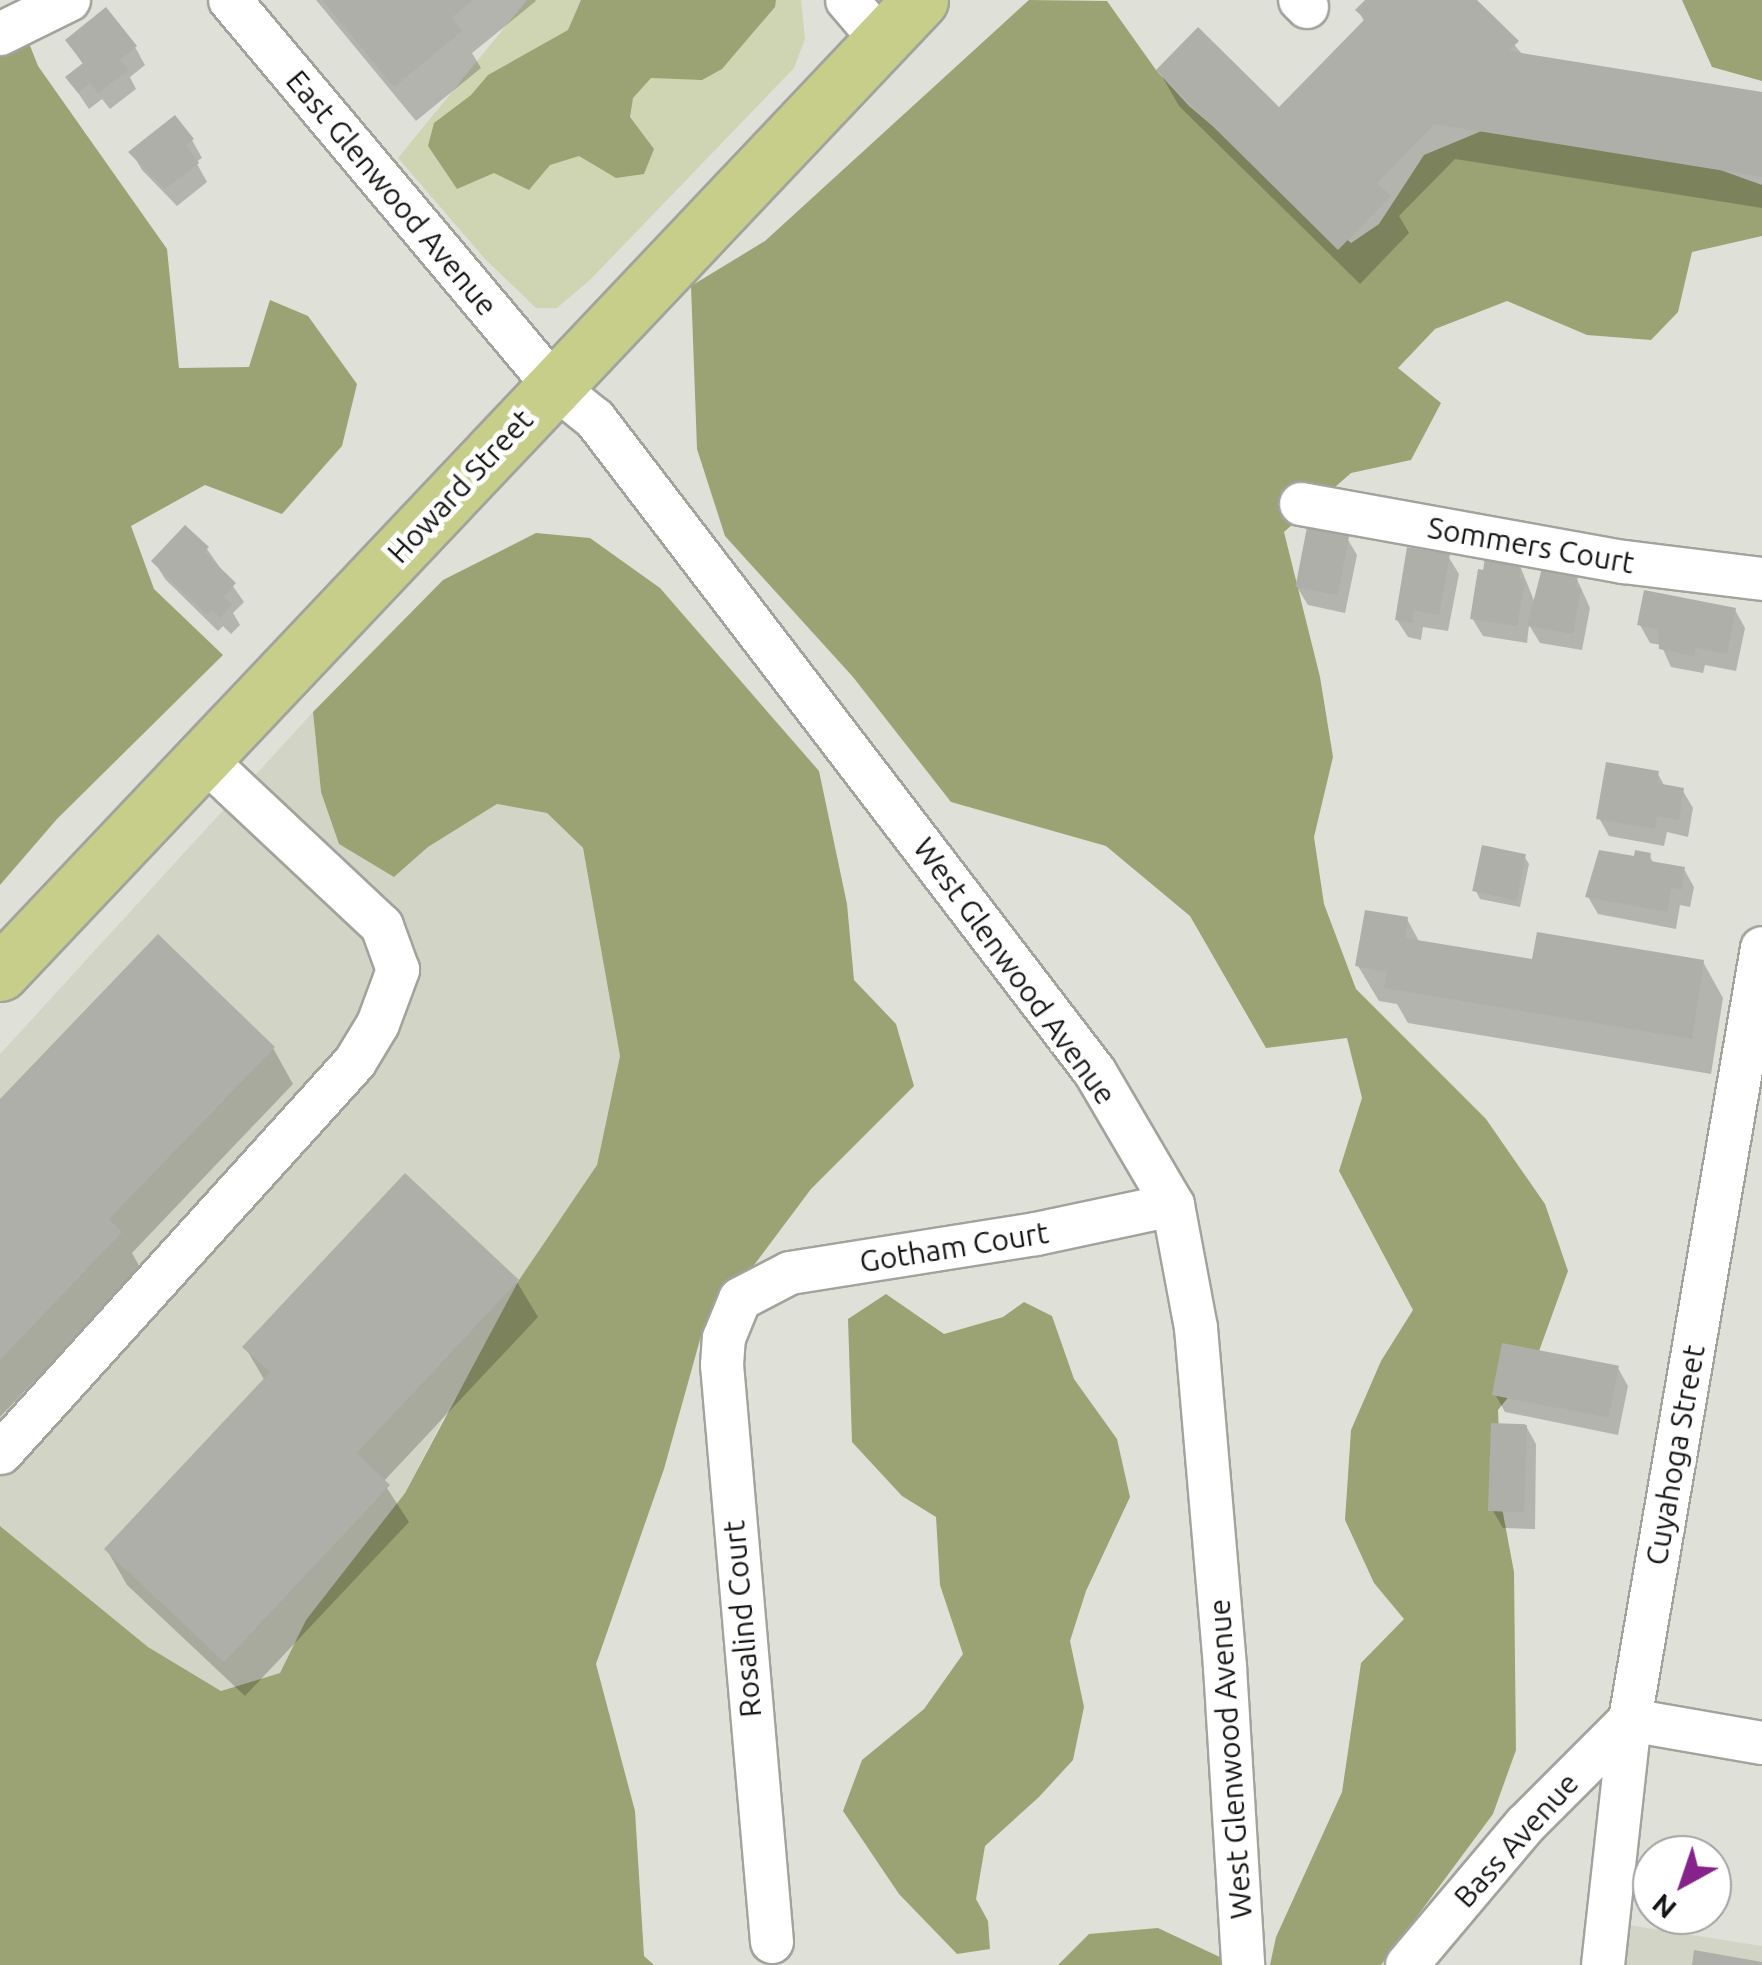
<!DOCTYPE html>
<html>
<head>
<meta charset="utf-8">
<style>
	body { margin:0 }
	#map { position:relative; width:1762px; height:1965px; overflow:hidden; background:#dfe1d9; font-family:Ubuntu,sans-serif }
	div>[style] { position:absolute }
	.built>* { inset:0; background:#d2d5c6 }
	.green>* { inset:0; background:#cfd5b3 }
	.forest>* { inset:0; background:#9ba374 }
	.shadow>* { inset:0; background:#0003 }
	.building>* { inset:0; background:#aeafa8; transform-origin:0 0 }
	.roads { filter:drop-shadow(2px 0 #a1a39c) drop-shadow(-2px 0 #a1a39c) drop-shadow(0 2px #a1a39c) drop-shadow(0 -2px #a1a39c) }
	.minor>* { height:42px; margin:-21px; padding:0 21px; transform-origin:21px; border-radius:21px; background:#fff }
	.major>* { height:55px; margin:-27.5px; padding:0 27.5px; transform-origin:27.5px; border-radius:27.5px; background:#c6ce8a }
	span { translate:-50% -50%; white-space:nowrap; text-align:center; line-height:1.15; -webkit-text-stroke:10px #fff; paint-order:stroke }
	.street-label { font-size:30px; color:#151613 }
	.north { position:absolute; left:1632px; top:1835px; width:100px; height:100px; box-sizing:border-box; background:#fff; border:2px solid #a1a2a1; border-radius:50%; rotate:220deg; font-size:28px; font-weight:700; line-height:40px; text-align:center; color:#151613 }
	.north::after { content:''; display:block; margin:auto; width:35px; height:45px; background:#86228b; clip-path:polygon(50% 0,100% 100%,50% 72%,0 100%) }
</style>
</head>
<body>
<div id="map">
	<div class="built">
		<div style="clip-path:polygon(313px 712px,321px 792px,394px 877px,428px 847px,497px 804px,547px 813px,583px 849px,620px 1056px,597px 1165px,446px 1413px,405px 1493px,306px 1620px,280px 1673px,221px 1691px,148px 1647px,0 1526px,0 1054px)"></div>
		<div style="clip-path:polygon(1628px 1925px,1762px 1946px,1762px 1965px,1624px 1965px)"></div>
	</div>
	<div class="green">
		<div style="clip-path:polygon(527px 0,801px 0,805px 39px,794px 68px,590px 280px,557px 308px,536px 308px,486px 260px,398px 158px)"></div>
	</div>
	<div class="forest">
		<div style="clip-path:polygon(581px 0,776px 0,775px 7px,722px 69px,702px 80px,651px 78px,633px 98px,630px 117px,654px 149px,644px 174px,616px 178px,579px 156px,550px 165px,529px 190px,494px 173px,457px 189px,428px 146px,434px 123px,471px 95px,488px 75px,568px 30px)"></div>
		<div style="clip-path:polygon(1029px 0,1107px 1px,1156px 70px,1189px 106px,1351px 243px,1379px 224px,1424px 155px,1484px 130px,1712px 167px,1762px 185px,1762px 236px,1692px 252px,1678px 312px,1651px 340px,1587px 335px,1507px 301px,1435px 329px,1398px 368px,1441px 403px,1411px 460px,1351px 473px,1284px 532px,1320px 677px,1333px 757px,1314px 837px,1324px 904px,1356px 989px,1486px 1119px,1545px 1204px,1568px 1271px,1534px 1365px,1498px 1410px,1502px 1508px,1514px 1572px,1516px 1750px,1493px 1814px,1381px 1965px,1270px 1965px,1276px 1937px,1342px 1792px,1361px 1663px,1404px 1619px,1374px 1583px,1345px 1520px,1351px 1430px,1381px 1361px,1413px 1310px,1339px 1171px,1362px 1098px,1347px 1038px,1266px 1048px,1190px 916px,1106px 846px,951px 802px,853px 677px,725px 536px,697px 449px,691px 286px,765px 241px)"></div>
		<div style="clip-path:polygon(1682px 0,1762px 0,1762px 81px,1712px 67px)"></div>
		<div style="clip-path:polygon(25px 33px,38px 66px,167px 249px,179px 368px,249px 367px,270px 300px,308px 316px,357px 384px,342px 446px,282px 514px,205px 485px,131px 526px,154px 589px,223px 655px,57px 819px,0 885px,0 45px)"></div>
		<div style="clip-path:polygon(536px 533px,590px 538px,660px 588px,819px 771px,847px 904px,854px 980px,896px 1024px,914px 1086px,811px 1189px,701px 1336px,664px 1469px,596px 1664px,635px 1811px,644px 1956px,654px 1965px,0 1965px,0 1526px,148px 1647px,221px 1691px,280px 1673px,306px 1620px,405px 1493px,519px 1280px,597px 1165px,620px 1056px,583px 848px,547px 813px,497px 804px,428px 847px,394px 877px,339px 844px,321px 792px,313px 712px,443px 580px)"></div>
		<div style="clip-path:polygon(886px 1294px,944px 1334px,1003px 1317px,1024px 1302px,1052px 1316px,1074px 1379px,1117px 1439px,1130px 1497px,1086px 1591px,1070px 1641px,1084px 1707px,1073px 1760px,1039px 1797px,985px 1846px,976px 1899px,988px 1921px,990px 1949px,957px 1954px,899px 1894px,843px 1811px,862px 1760px,924px 1709px,963px 1654px,940px 1585px,936px 1517px,902px 1496px,852px 1442px,848px 1319px)"></div>
		<div style="clip-path:polygon(1158px 1928px,1224px 1959px,1224px 1965px,1058px 1965px,1089px 1934px)"></div>
	</div>
	<div class="shadow">
		<div style="clip-path:polygon(316px 0,535px 0,536px 1px,472px 53px,481px 68px,416px 121px)"></div>
		<div style="clip-path:polygon(1368px 0,1474px 0,1525px 57px,1762px 94px,1762px 208px,1455px 159px,1399px 216px,1409px 233px,1360px 284px,1179px 106px,1159px 71px,1279px 110px,1365px 23px,1358px 10px)"></div>
		<div style="clip-path:polygon(68px 41px,135px 47px,145px 65px,130px 77px,136px 89px,110px 109px,102px 99px,89px 109px,68px 78px,84px 66px)"></div>
		<div style="clip-path:polygon(192px 140px,202px 158px,196px 162px,207px 182px,177px 206px,142px 170px,132px 153px)"></div>
		<div style="clip-path:polygon(1347px 538px,1357px 555px,1345px 613px,1308px 605px,1297px 587px)"></div>
		<div style="clip-path:polygon(207px 549px,244px 602px,233px 613px,240px 625px,231px 634px,223px 626px,218px 631px,165px 579px,154px 561px)"></div>
		<div style="clip-path:polygon(1448px 556px,1459px 574px,1448px 631px,1423px 627px,1421px 640px,1408px 637px,1397px 620px)"></div>
		<div style="clip-path:polygon(1520px 566px,1535px 603px,1576px 577px,1590px 608px,1582px 650px,1540px 643px,1529px 625px,1527px 643px,1483px 636px,1472px 618px)"></div>
		<div style="clip-path:polygon(1735px 610px,1745px 628px,1736px 671px,1705px 665px,1703px 673px,1671px 667px,1661px 645px,1650px 643px,1640px 625px)"></div>
		<div style="clip-path:polygon(1658px 774px,1665px 787px,1683px 791px,1693px 808px,1688px 837px,1667px 832px,1664px 846px,1609px 836px,1599px 818px)"></div>
		<div style="clip-path:polygon(1649px 855px,1654px 864px,1684px 869px,1694px 887px,1690px 907px,1680px 905px,1676px 929px,1598px 914px,1588px 897px,1636px 859px)"></div>
		<div style="clip-path:polygon(1524px 856px,1529px 864px,1520px 907px,1480px 899px,1476px 891px)"></div>
		<div style="clip-path:polygon(1407px 919px,1420px 943px,1534px 962px,1703px 962px,1723px 998px,1711px 1074px,1408px 1023px,1397px 1004px,1379px 1001px,1358px 966px)"></div>
		<div style="clip-path:polygon(273px 1048px,293px 1084px,132px 1253px,141px 1269px,0 1417px,0 1103px)"></div>
		<div style="clip-path:polygon(517px 1282px,538px 1317px,383px 1482px,409px 1522px,245px 1696px,127px 1585px,107px 1550px,265px 1381px,245px 1347px)"></div>
		<div style="clip-path:polygon(1618px 1368px,1628px 1386px,1618px 1435px,1505px 1412px,1495px 1394px)"></div>
		<div style="clip-path:polygon(1526px 1426px,1536px 1444px,1535px 1529px,1503px 1528px,1493px 1511px)"></div>
	</div>
	<div class="building">
		<div style="clip-path:polygon(322px 0,473px 0,452px 17px,462px 31px,394px 87px)"></div>
		<div style="clip-path:polygon(1365px 0,1477px 0,1519px 41px,1509px 51px,1762px 92px,1762px 177px,1434px 124px,1377px 183px,1391px 196px,1338px 250px,1156px 70px,1198px 27px,1279px 107px,1365px 19px,1355px 10px)"></div>
		<div style="clip-path:polygon(106px 7px,137px 46px,120px 60px,128px 70px,98px 93px,90px 83px,78px 93px,65px 77px,83px 63px,65px 40px)"></div>
		<div style="clip-path:polygon(175px 115px,194px 139px,186px 145px,199px 163px,165px 189px,128px 152px)"></div>
		<div style="clip-path:polygon(185px 525px,209px 547px,204px 552px,236px 583px,223px 597px,232px 605px,220px 618px,212px 610px,207px 615px,151px 561px)"></div>
		<div style="left:1307px;top:527px;width:43px;height:61px;rotate:11deg"></div>
		<div style="clip-path:polygon(1407px 547px,1450px 554px,1439px 615px,1414px 610px,1412px 623px,1395px 620px)"></div>
		<div style="clip-path:polygon(1485px 558px,1521px 564px,1519px 577px,1525px 581px,1517px 626px,1470px 619px,1478px 569px,1483px 570px)"></div>
		<div style="clip-path:polygon(1542px 568px,1578px 575px,1576px 587px,1581px 588px,1573px 634px,1527px 626px)"></div>
		<div style="clip-path:polygon(1644px 590px,1736px 608px,1727px 654px,1696px 648px,1694px 656px,1659px 649px,1658px 629px,1637px 625px)"></div>
		<div style="clip-path:polygon(1606px 762px,1659px 771px,1657px 783px,1684px 788px,1679px 820px,1657px 816px,1655px 829px,1596px 819px)"></div>
		<div style="left:1482px;top:845px;width:45px;height:47px;rotate:12deg"></div>
		<div style="clip-path:polygon(1599px 850px,1634px 856px,1635px 850px,1651px 853px,1650px 861px,1685px 867px,1681px 890px,1671px 888px,1667px 912px,1585px 897px)"></div>
		<div style="clip-path:polygon(1365px 910px,1408px 917px,1405px 938px,1532px 959px,1537px 932px,1704px 960px,1692px 1039px,1384px 988px,1387px 972px,1355px 966px)"></div>
		<div style="clip-path:polygon(158px 934px,275px 1047px,109px 1219px,122px 1232px,0 1360px,0 1099px)"></div>
		<div style="clip-path:polygon(405px 1173px,519px 1280px,357px 1453px,390px 1485px,224px 1662px,104px 1549px,270px 1372px,242px 1347px)"></div>
		<div style="left:1502px;top:1343px;width:119px;height:53px;rotate:11deg"></div>
		<div style="left:1491px;top:1423px;width:36px;height:88px;rotate:2deg"></div>
		<div style="clip-path:polygon(1694px 1950px,1762px 1962px,1762px 1965px,1692px 1965px)"></div>
	</div>
	<div class="roads">
		<div class="minor">
			<div style="left:230px;top:0;width:505px;rotate:49.98deg"></div>
			<div style="left:555px;top:387px;width:51px;rotate:38.7deg"></div>
			<div style="left:595px;top:419px;width:822px;rotate:52.56deg"></div>
			<div style="left:1095px;top:1072px;width:154px;rotate:59.6deg"></div>
			<div style="left:1173px;top:1205px;width:125px;rotate:79.4deg"></div>
			<div style="left:1196px;top:1328px;width:340px;rotate:85.1deg"></div>
			<div style="left:1225px;top:1667px;width:299px;rotate:86.5deg"></div>
			<div style="left:847px;top:0;width:54px;rotate:49.5deg"></div>
			<div style="left:1300px;top:0;width:10px;rotate:45deg"></div>
			<div style="left:0;top:34px;width:77px;rotate:-26.2deg"></div>
			<div style="left:1301px;top:504px;width:328px;rotate:10.2deg"></div>
			<div style="left:1624px;top:562px;width:139px;rotate:7deg"></div>
			<div style="left:1px;top:1453px;width:527px;rotate:-47.84deg"></div>
			<div style="left:355px;top:1062px;width:44px;rotate:-58.8deg"></div>
			<div style="left:378px;top:1024px;width:58px;rotate:-69.7deg"></div>
			<div style="left:398px;top:970px;width:47px;rotate:-110deg"></div>
			<div style="left:382px;top:926px;width:244px;rotate:-136.8deg"></div>
			<div style="left:772px;top:1942px;width:579px;rotate:-94.95deg"></div>
			<div style="left:722px;top:1365px;width:27px;rotate:-86deg"></div>
			<div style="left:724px;top:1338px;width:42px;rotate:-67.7deg"></div>
			<div style="left:740px;top:1299px;width:56px;rotate:-27.5deg"></div>
			<div style="left:790px;top:1273px;width:249px;rotate:-9deg"></div>
			<div style="left:1036px;top:1234px;width:140px;rotate:-12deg"></div>
			<div style="left:1407px;top:1965px;width:183px;rotate:-49.9deg"></div>
			<div style="left:1525px;top:1825px;width:148px;rotate:-45deg"></div>
			<div style="left:1630px;top:1720px;width:134px;rotate:9.9deg"></div>
			<div style="left:1603px;top:1965px;width:246px;rotate:-83.7deg"></div>
			<div style="left:1630px;top:1720px;width:783px;rotate:-80.3deg"></div>
		</div>
		<div class="major">
			<div style="left:0;top:973px;width:1339px;rotate:-46.6deg"></div>
		</div>
	</div>
	<div class="street-label">
		<span style="left:392px;top:193px;rotate:50deg">East Glenwood Avenue</span>
		<span style="left:460px;top:486px;rotate:-47deg">Howard Street</span>
		<span style="left:1531px;top:545px;rotate:10deg">Sommers Court</span>
		<span style="left:1015px;top:971px;rotate:54deg">West Glenwood Avenue</span>
		<span style="left:954px;top:1247px;rotate:-9deg">Gotham Court</span>
		<span style="left:1675px;top:1455px;rotate:-80deg">Cuyahoga Street</span>
		<span style="left:742px;top:1619px;rotate:-95deg">Rosalind Court</span>
		<span style="left:1230px;top:1759px;rotate:-94deg">West Glenwood Avenue</span>
		<span style="left:1516px;top:1840px;rotate:-48deg">Bass Avenue</span>
	</div>
	<div class="north">N</div>
</div>
</body>
</html>
